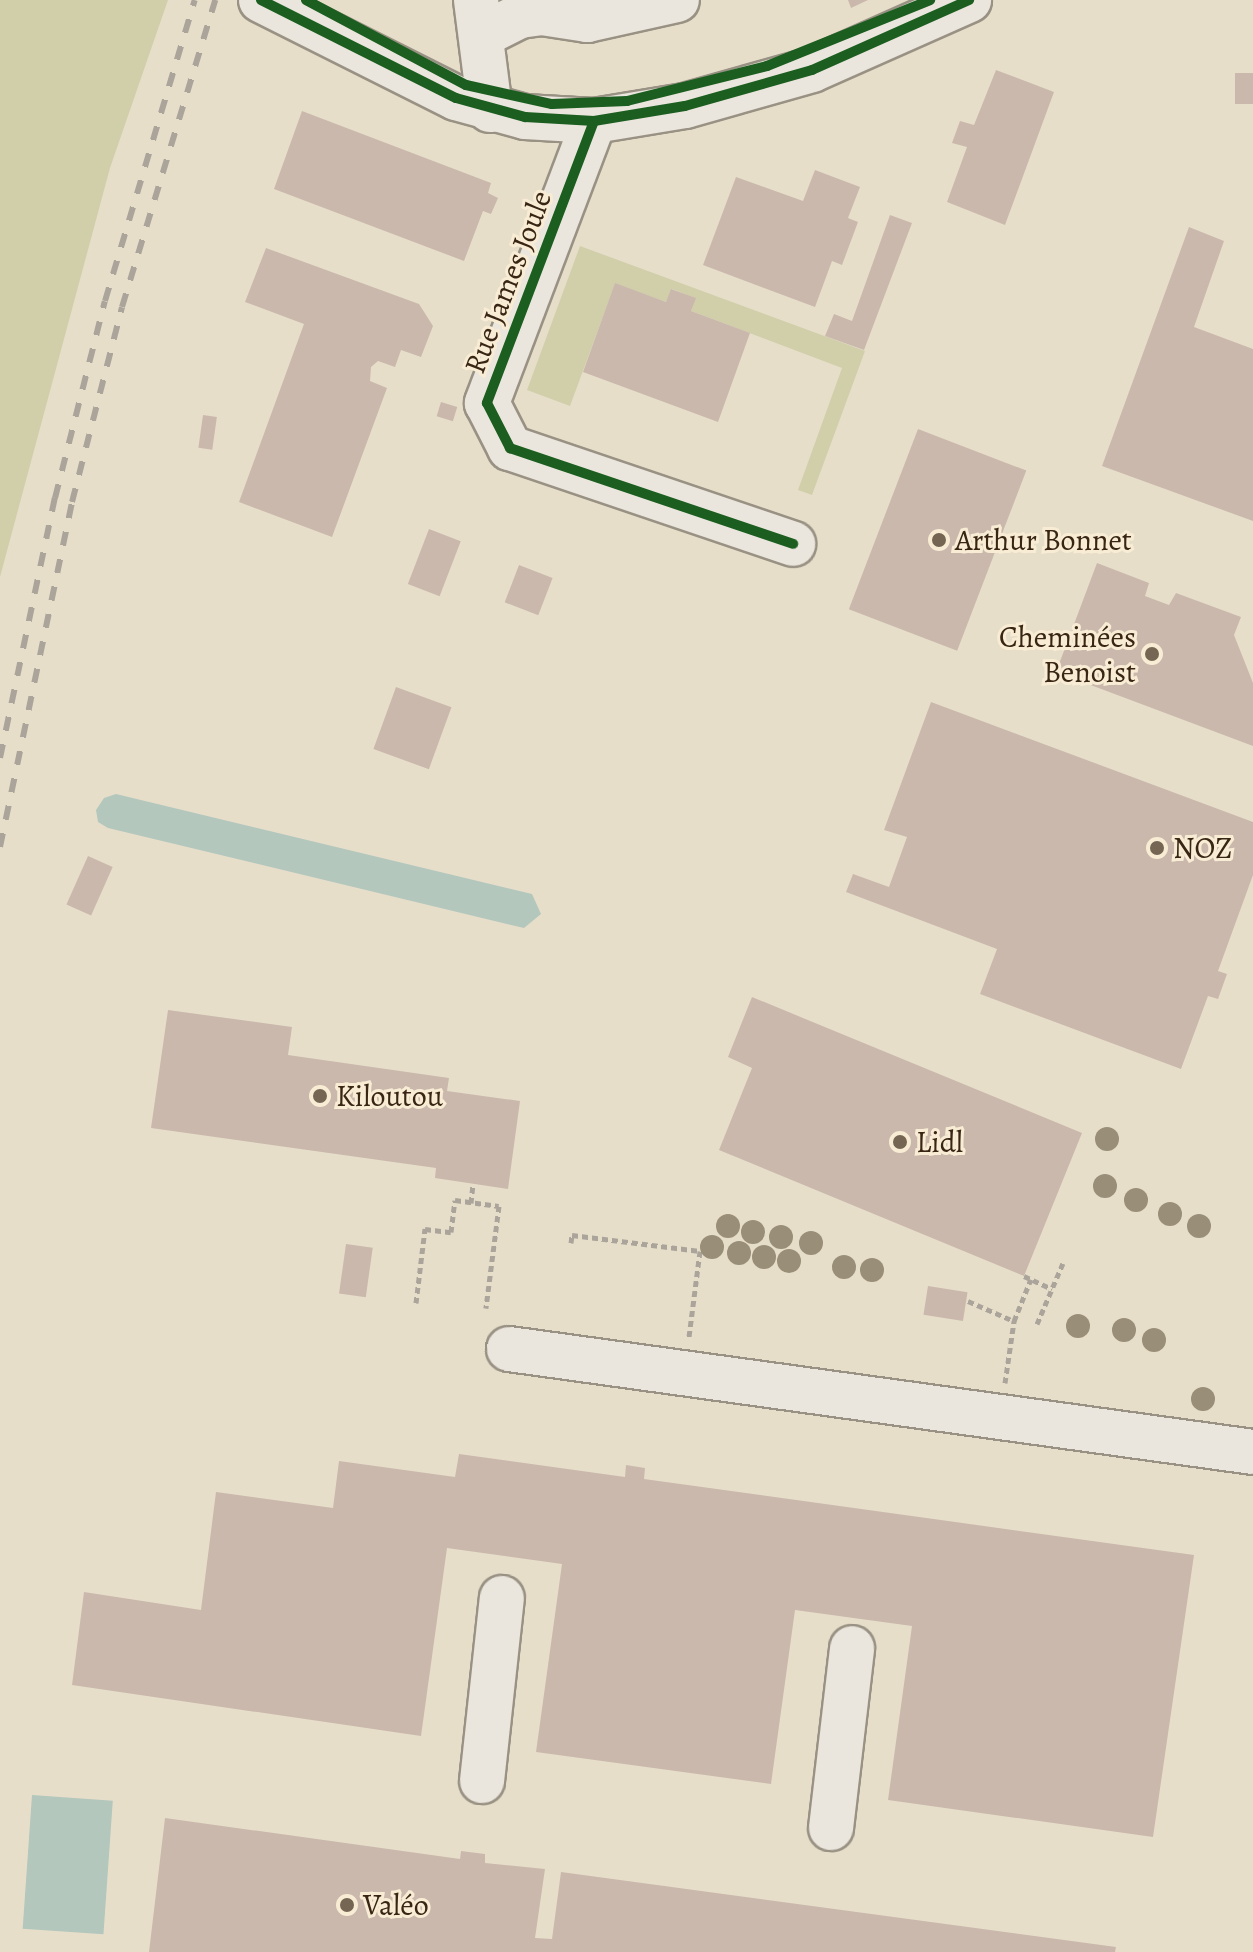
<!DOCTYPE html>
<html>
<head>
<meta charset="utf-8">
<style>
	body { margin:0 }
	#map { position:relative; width:1253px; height:1952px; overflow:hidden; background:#e7deca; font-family:Alegreya,serif }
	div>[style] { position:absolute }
	.green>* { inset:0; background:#d0cfaa }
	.water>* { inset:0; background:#b3c7bd; transform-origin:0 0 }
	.building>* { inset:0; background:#cab8ad; transform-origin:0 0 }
	.path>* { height:5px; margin-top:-2.5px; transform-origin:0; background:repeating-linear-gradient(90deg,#aaa49b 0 6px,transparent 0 10px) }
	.roads { filter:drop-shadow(2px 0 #999284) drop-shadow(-2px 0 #999284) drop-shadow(0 2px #999284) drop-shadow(0 -2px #999284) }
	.minor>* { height:44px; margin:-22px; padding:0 22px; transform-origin:22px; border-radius:22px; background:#ebe6dd }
	.rail>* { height:6px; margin-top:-3px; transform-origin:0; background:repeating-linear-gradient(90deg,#aaa49b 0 14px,transparent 0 28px) }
	.cycleway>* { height:10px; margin:-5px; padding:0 5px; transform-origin:5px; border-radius:5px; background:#1b5e20 }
	.trees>* { width:24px; height:24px; margin:-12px; border-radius:50%; background:#998e77 }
	.dots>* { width:22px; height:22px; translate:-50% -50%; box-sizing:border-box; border:4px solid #f8edd4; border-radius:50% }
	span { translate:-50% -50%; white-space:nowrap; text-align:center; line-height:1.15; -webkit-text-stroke:6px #f8edd4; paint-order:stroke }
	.street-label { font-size:30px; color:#382514 }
	.poi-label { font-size:30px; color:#382514 }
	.left { translate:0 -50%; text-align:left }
	.right { translate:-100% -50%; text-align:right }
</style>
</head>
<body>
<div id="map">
	<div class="green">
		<div style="clip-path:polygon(0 0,168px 0,110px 168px,0 577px)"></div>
		<div style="clip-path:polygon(580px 246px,865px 351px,812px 495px,798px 490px,842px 368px,691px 311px,695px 298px,672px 289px,666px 302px,615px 284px,570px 406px,527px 390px)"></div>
	</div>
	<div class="water">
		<div style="clip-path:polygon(116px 794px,532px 894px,541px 914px,524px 928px,108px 828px,98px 822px,96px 810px,104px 798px)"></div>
		<div style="left:32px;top:1795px;width:81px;height:134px;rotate:4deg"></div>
	</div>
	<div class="building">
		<div style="clip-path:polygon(848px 0,868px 0,851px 8px)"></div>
		<div style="clip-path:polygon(996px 70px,1054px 92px,1005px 225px,947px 202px,967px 147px,952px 143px,960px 121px,974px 125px)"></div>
		<div style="left:1235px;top:73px;width:18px;height:31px"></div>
		<div style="clip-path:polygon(302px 111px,491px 183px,488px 193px,498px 198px,491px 214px,483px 211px,464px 261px,274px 189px)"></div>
		<div style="clip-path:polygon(815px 170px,860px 187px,848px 218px,858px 222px,842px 265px,832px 261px,815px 307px,703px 265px,736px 177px,803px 201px)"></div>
		<div style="clip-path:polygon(890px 215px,912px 223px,864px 350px,825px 336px,834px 314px,852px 321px)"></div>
		<div style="clip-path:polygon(1189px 227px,1224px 241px,1194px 327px,1253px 349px,1253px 521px,1102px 466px)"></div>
		<div style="clip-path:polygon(266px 248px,419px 304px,433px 326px,421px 357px,401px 350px,395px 367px,378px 361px,371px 367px,370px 381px,387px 388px,332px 537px,239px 502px,304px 324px,245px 302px)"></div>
		<div style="clip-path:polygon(615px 283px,666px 302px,671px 289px,696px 298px,691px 311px,750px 333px,718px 422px,583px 372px)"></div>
		<div style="left:441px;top:402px;width:17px;height:15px;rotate:17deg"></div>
		<div style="left:203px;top:415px;width:14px;height:33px;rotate:8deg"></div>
		<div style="left:918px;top:429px;width:116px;height:193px;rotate:21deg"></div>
		<div style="left:429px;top:529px;width:34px;height:59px;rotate:21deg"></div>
		<div style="clip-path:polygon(1097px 563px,1149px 583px,1145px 596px,1169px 605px,1176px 593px,1241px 617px,1234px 635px,1253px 683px,1253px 746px,1056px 672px)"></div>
		<div style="left:519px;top:565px;width:36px;height:40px;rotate:21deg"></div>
		<div style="left:396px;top:687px;width:59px;height:66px;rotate:20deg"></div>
		<div style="clip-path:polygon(931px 702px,1253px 822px,1253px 875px,1218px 971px,1227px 974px,1218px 999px,1208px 996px,1181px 1069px,980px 994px,997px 949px,846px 892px,853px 874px,889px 887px,907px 837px,884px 830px)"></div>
		<div style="left:88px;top:856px;width:27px;height:53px;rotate:24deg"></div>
		<div style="clip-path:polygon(752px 997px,1082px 1133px,1024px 1276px,719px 1150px,752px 1068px,728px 1057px)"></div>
		<div style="clip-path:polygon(168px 1010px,292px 1027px,288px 1055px,449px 1078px,447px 1091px,520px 1101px,508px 1189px,435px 1178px,436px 1168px,151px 1128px)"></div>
		<div style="left:346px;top:1244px;width:27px;height:50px;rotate:8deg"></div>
		<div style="left:928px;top:1286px;width:40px;height:29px;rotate:9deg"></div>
		<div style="clip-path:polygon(459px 1454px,625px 1477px,626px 1465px,645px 1468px,644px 1479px,1194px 1555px,1153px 1837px,888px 1800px,912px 1626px,795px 1610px,771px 1784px,536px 1752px,562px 1564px,447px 1548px,421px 1736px,72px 1685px,84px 1592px,201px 1610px,216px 1492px,333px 1508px,339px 1461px,455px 1477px)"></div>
		<div style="clip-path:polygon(165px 1818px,460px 1859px,461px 1851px,485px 1854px,485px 1863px,545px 1869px,535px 1938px,552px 1939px,561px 1872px,1116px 1947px,1115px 1952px,149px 1952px)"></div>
	</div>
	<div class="path">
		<div style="left:471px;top:1203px;width:19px;rotate:-84deg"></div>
		<div style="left:571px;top:1243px;width:8px;rotate:-83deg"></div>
		<div style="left:572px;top:1235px;width:129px;rotate:7.1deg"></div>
		<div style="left:700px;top:1251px;width:87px;rotate:97.3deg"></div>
		<div style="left:1024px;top:1276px;width:31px;rotate:25deg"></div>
		<div style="left:968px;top:1301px;width:50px;rotate:23.5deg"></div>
		<div style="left:1014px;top:1321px;width:45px;rotate:-68deg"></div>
		<div style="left:416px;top:1303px;width:75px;rotate:-83.1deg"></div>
		<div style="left:425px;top:1229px;width:26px;rotate:7deg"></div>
		<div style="left:451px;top:1232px;width:32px;rotate:-83deg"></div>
		<div style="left:455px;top:1200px;width:44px;rotate:7.8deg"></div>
		<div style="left:499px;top:1206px;width:103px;rotate:97.3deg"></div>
		<div style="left:1037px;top:1324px;width:66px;rotate:-66.9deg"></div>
		<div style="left:1005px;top:1383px;width:63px;rotate:-81.7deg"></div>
	</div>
	<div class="roads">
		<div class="minor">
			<div style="left:261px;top:0;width:218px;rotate:26.7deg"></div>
			<div style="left:456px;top:98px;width:72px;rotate:15.4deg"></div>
			<div style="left:525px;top:117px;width:69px;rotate:3.3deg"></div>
			<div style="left:594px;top:121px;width:92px;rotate:-9.4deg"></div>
			<div style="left:685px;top:106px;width:132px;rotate:-15.8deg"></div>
			<div style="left:812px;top:70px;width:172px;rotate:-24deg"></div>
			<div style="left:476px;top:0;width:111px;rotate:82.7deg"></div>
			<div style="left:484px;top:34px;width:40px;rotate:-26.6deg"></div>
			<div style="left:520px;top:16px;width:22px;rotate:-8deg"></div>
			<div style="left:542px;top:13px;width:46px;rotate:8.8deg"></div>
			<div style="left:587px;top:20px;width:92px;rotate:-12.5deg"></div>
			<div style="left:594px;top:121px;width:302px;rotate:110.8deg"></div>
			<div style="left:487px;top:403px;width:51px;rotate:62.9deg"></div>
			<div style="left:510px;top:448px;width:299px;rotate:18.7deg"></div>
			<div style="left:509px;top:1349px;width:751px;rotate:7.88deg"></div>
			<div style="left:482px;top:1781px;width:184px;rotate:-83.8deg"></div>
			<div style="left:831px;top:1828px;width:181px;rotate:-83.3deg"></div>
		</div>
	</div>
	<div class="rail">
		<div style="left:0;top:758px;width:266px;rotate:-78.1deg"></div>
		<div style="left:55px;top:498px;width:203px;rotate:-75.8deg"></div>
		<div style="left:105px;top:301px;width:314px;rotate:-73.4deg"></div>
		<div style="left:0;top:847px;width:352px;rotate:-78.2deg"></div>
		<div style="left:72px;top:502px;width:201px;rotate:-75.6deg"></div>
		<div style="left:122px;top:307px;width:321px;rotate:-73.1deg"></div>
	</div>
	<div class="cycleway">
		<div style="left:261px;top:0;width:218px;rotate:26.7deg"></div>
		<div style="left:456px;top:98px;width:72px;rotate:15.4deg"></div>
		<div style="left:525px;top:117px;width:69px;rotate:3.3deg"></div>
		<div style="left:594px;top:121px;width:92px;rotate:-9.4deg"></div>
		<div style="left:685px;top:106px;width:132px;rotate:-15.8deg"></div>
		<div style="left:812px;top:70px;width:172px;rotate:-24deg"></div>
		<div style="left:306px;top:0;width:181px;rotate:28deg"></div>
		<div style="left:466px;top:85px;width:88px;rotate:12.5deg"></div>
		<div style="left:552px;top:104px;width:75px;rotate:-2.3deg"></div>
		<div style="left:627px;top:101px;width:144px;rotate:-14deg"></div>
		<div style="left:767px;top:66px;width:176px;rotate:-22deg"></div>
		<div style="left:594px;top:121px;width:302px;rotate:110.8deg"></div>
		<div style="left:487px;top:403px;width:51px;rotate:62.9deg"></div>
		<div style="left:510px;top:448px;width:299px;rotate:18.7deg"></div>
	</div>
	<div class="trees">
		<div style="left:1107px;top:1139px"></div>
		<div style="left:1105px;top:1186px"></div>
		<div style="left:1136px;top:1200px"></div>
		<div style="left:1170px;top:1214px"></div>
		<div style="left:728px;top:1226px"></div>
		<div style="left:1199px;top:1226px"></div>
		<div style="left:753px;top:1232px"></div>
		<div style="left:781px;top:1237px"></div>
		<div style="left:811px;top:1243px"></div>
		<div style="left:712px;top:1247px"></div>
		<div style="left:739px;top:1253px"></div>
		<div style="left:764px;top:1257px"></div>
		<div style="left:789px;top:1261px"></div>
		<div style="left:844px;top:1267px"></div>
		<div style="left:872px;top:1270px"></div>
		<div style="left:1078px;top:1326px"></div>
		<div style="left:1124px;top:1330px"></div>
		<div style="left:1154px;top:1340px"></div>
		<div style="left:1203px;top:1399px"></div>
	</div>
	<div class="dots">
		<div style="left:939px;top:540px;background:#756654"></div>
		<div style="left:1152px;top:654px;background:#756654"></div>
		<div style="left:1157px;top:848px;background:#756654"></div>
		<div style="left:320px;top:1096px;background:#756654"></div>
		<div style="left:900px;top:1142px;background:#756654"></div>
		<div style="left:347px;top:1905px;background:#756654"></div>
	</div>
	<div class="street-label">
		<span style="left:508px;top:282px;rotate:-69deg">Rue James Joule</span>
	</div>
	<div class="poi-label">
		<span class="left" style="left:955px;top:540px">Arthur Bonnet</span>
		<span class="right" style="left:1136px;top:654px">Cheminées<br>Benoist</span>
		<span class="left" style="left:1173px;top:848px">NOZ</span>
		<span class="left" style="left:336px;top:1096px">Kiloutou</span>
		<span class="left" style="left:916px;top:1142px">Lidl</span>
		<span class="left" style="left:363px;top:1905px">Valéo</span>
	</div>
</div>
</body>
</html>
